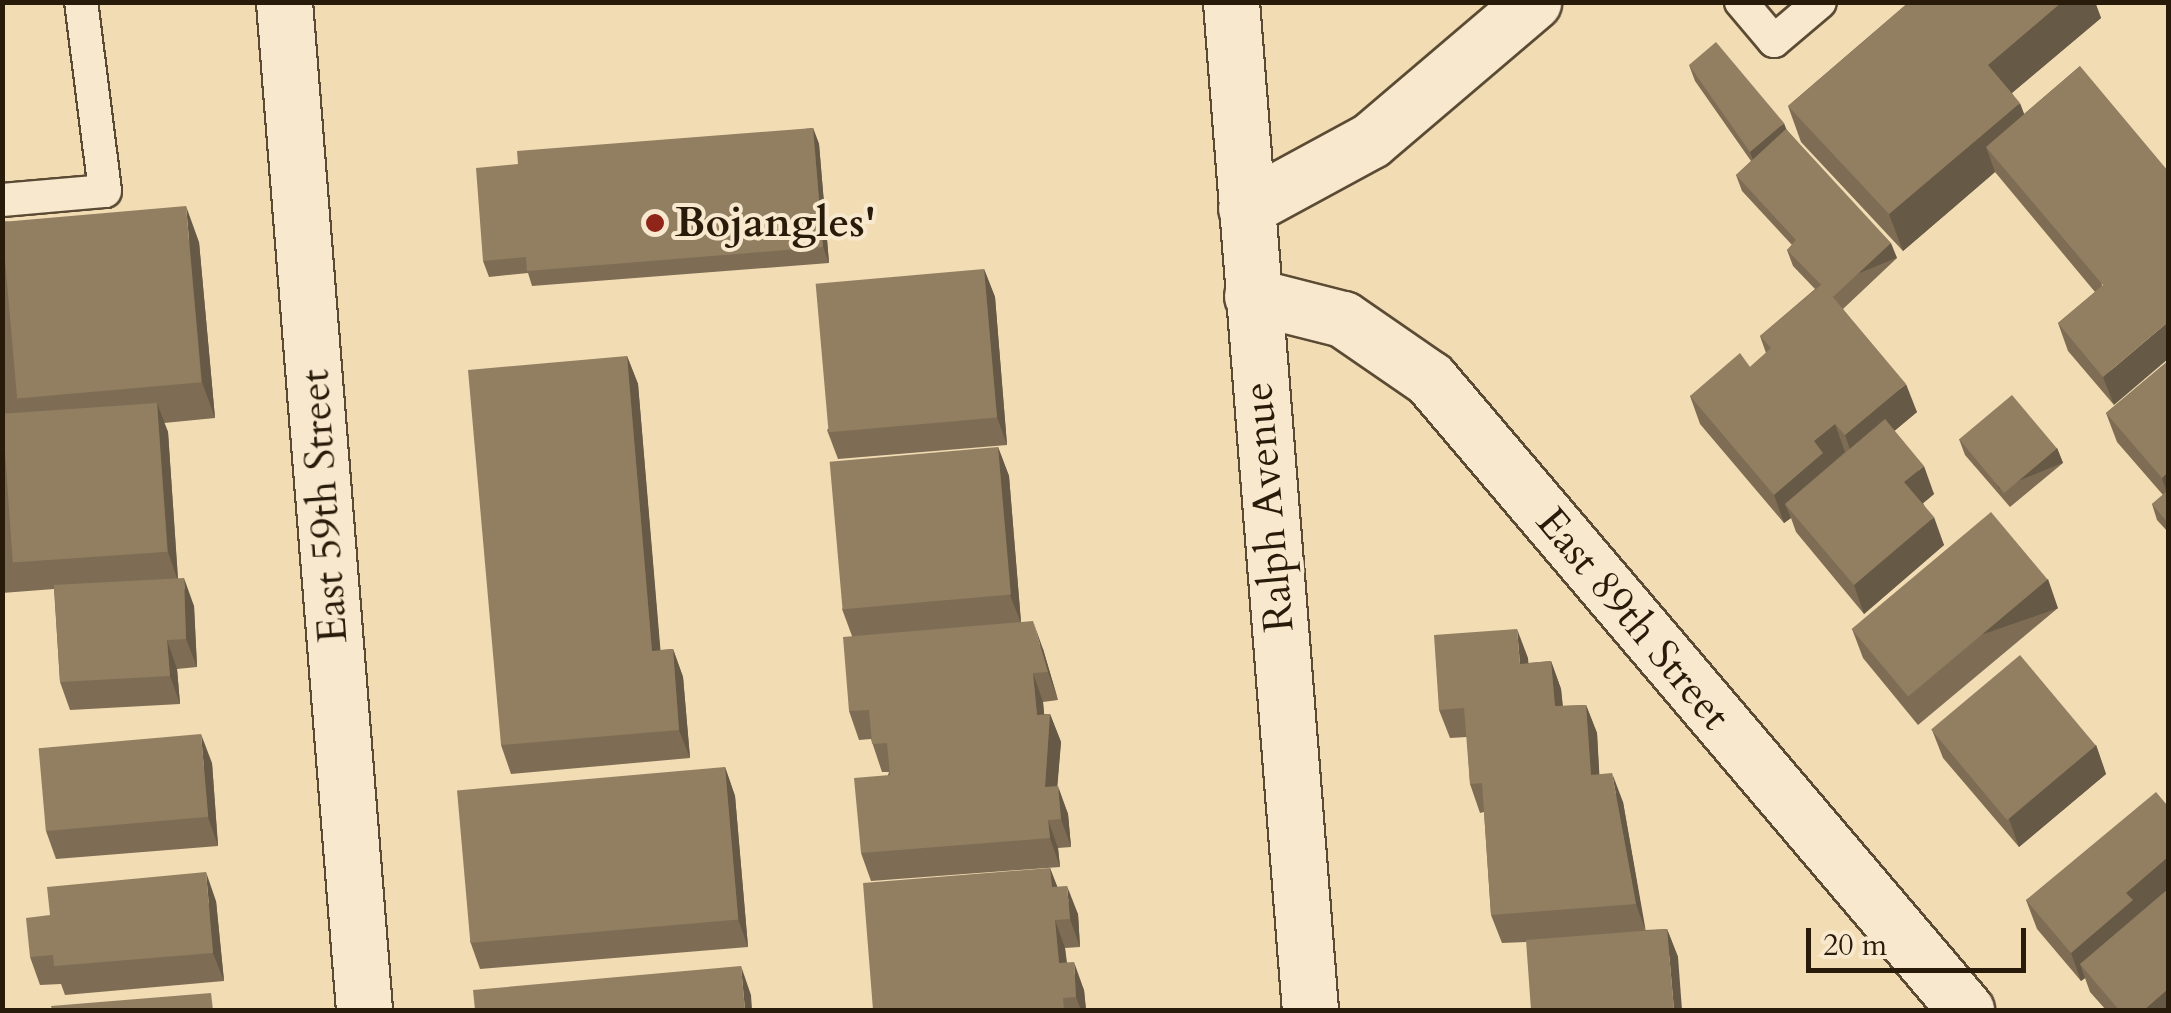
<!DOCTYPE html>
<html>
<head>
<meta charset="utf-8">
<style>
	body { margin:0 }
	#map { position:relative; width:2171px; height:1013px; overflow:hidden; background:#f2dcb4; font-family:Cardo,serif }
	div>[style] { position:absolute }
	.roads { filter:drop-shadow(2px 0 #5b4b34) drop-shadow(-2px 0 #5b4b34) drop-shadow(0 2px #5b4b34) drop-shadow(0 -2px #5b4b34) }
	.service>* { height:32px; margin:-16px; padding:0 16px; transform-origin:16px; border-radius:16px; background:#f7e8ce }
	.minor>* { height:55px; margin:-27.5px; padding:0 27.5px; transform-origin:27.5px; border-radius:27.5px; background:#f7e8ce }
	.secondary>* { height:55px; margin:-27.5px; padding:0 27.5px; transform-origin:27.5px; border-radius:27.5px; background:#f7e8ce }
	.wall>* { inset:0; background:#7e6d54 }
	.shaded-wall>* { inset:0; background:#665945; transform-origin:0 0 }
	.building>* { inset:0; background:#927f62; transform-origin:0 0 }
	.dots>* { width:28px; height:28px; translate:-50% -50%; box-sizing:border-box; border:5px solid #f7e8ce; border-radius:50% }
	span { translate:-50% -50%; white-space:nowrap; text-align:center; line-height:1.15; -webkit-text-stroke:8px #f7e8ce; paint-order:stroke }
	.poi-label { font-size:42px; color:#291b09; font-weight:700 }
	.left { translate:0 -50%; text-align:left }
	.street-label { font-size:42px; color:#291b09 }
	.frame { position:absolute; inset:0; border:5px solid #291b09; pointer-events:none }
	.scale { position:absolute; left:1806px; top:928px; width:220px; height:45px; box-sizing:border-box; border:5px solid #291b09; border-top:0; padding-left:12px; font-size:30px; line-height:35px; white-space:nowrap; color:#291b09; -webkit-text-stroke:8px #f7e8ce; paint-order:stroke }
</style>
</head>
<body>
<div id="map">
	<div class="roads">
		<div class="service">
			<div style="left:1741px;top:2px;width:51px;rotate:49.8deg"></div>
			<div style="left:1774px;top:41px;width:60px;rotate:-40.3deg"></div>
			<div style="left:2px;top:200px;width:103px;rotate:-5deg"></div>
			<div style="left:105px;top:191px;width:191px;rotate:-97.2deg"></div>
		</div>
		<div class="minor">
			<div style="left:284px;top:2px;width:1011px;rotate:85.46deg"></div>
			<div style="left:1246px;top:208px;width:142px;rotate:-28.5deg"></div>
			<div style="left:1371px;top:140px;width:213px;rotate:-40.4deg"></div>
			<div style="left:1252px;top:296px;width:94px;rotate:14.2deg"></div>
			<div style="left:1343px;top:319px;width:106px;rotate:34.6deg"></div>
			<div style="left:1430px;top:379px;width:828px;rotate:49.65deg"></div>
		</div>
		<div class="secondary">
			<div style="left:1231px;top:2px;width:1011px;rotate:85.52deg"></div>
		</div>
	</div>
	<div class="wall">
		<div style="clip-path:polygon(1909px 2px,2095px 2px,2101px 18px,2012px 93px,2024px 114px,2080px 66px,2114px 405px,2068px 351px,2058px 323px,2095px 292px,1995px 172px,1903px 251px,1801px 142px,1788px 106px)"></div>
		<div style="clip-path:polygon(1689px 65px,1787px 130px,1897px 258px,1843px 309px,1917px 412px,1894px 431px,1934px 494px,1923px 503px,1944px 545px,1864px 614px,1796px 532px,1791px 518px,1784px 523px,1700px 424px,1690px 396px,1750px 367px,1766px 353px,1760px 336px,1815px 289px,1793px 266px,1787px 250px,1792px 245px,1742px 191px,1736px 175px,1751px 161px,1695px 81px)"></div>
		<div style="clip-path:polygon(813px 128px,819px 144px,829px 263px,532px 286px,528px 273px,489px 277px,483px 261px,518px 164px)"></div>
		<div style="clip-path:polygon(2px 221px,199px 242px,215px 418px,164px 423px,168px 432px,178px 578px,194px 606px,197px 667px,177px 669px,180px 704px,70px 710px,60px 682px,54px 589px,2px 593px)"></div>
		<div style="clip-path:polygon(984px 269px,995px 297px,1007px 445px,838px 459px,827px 430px)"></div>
		<div style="clip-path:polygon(627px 356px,638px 384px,660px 650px,673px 649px,683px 677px,690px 758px,511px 774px,501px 745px)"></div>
		<div style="clip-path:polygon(2168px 361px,2168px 532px,2157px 520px,2152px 504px,2163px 495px,2117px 442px,2106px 413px)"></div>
		<div style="clip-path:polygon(1959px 439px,2057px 448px,2063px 463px,2010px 507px,1965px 455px)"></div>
		<div style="clip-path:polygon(998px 447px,1009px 476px,1021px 622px,1043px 649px,1058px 700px,1043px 702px,1044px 714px,1050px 714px,1061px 742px,1057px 786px,1068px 814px,1071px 847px,1058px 848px,1060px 867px,871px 881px,861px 853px,889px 772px,882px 772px,871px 739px,859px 740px,849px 711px,852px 636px,842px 609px)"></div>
		<div style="clip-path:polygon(2058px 608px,1918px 725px,1863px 658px,1852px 629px)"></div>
		<div style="clip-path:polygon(1528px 658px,1528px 663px,1551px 661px,1561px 689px,1563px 706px,1586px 705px,1597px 733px,1599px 774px,1623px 802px,1645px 930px,1667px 929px,1678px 957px,1526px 942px,1502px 943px,1491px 915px,1484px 812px,1480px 813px,1470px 784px,1467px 737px,1450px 738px,1439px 710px)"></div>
		<div style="clip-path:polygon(1932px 730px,2096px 745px,2106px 774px,2019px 847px,1943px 758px)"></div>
		<div style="clip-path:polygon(212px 763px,218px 846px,56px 859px,46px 831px)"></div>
		<div style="clip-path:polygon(725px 767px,735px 796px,748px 947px,480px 969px,470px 941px)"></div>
		<div style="clip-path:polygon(2167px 805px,2168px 1010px,2106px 1010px,2090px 992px,2085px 978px,2081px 981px,2037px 929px,2026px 900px)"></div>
		<div style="clip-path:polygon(1050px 868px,1057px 887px,1078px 914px,1080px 947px,1065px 948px,1067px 962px,1084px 990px,1086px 1010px,873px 1010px)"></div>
		<div style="clip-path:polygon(216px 901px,224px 981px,65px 995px,61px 984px,40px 985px,30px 957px)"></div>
	</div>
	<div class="shaded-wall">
		<div style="clip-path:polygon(2062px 2px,2095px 2px,2101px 18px,2001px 102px,1988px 65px)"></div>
		<div style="clip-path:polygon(2020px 103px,2034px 140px,1986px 147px,1995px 172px,1903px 251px,1889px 214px)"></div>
		<div style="clip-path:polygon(1784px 123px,1790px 139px,1756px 168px,1750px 152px)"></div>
		<div style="clip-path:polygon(813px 128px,819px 144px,829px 263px,823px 247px)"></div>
		<div style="clip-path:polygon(186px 206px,199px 242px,215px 418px,202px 382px)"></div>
		<div style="left:1891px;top:243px;width:16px;height:81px;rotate:68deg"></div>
		<div style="clip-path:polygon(984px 269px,995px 297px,1007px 445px,997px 417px)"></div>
		<div style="clip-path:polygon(2168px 322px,2168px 359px,2114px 405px,2103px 377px)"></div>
		<div style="clip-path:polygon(627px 356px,638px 384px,663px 680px,652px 651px)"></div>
		<div style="clip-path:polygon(1906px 384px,1917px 412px,1855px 464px,1845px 435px)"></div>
		<div style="clip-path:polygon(157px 403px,168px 432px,178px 581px,168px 552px)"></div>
		<div style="clip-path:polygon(1835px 424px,1845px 452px,1785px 504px,1791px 518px,1784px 523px,1774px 495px,1814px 441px)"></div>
		<div style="clip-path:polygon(998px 447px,1009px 476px,1021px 623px,1010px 595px)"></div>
		<div style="left:2057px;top:448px;width:16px;height:69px;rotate:68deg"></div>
		<div style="clip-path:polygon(1924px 466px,1934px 494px,1915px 510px,1904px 482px)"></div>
		<div style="clip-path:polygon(2168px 472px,2168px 496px,2162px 478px)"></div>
		<div style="clip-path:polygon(1934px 517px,1944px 545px,1864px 614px,1854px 585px)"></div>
		<div style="clip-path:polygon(184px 578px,194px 606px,197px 667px,186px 639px)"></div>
		<div style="left:2048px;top:579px;width:31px;height:183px;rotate:71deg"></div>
		<div style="clip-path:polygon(1033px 621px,1043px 649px,1058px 700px,1048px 672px)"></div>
		<div style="clip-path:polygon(1517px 629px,1528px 658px,1531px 692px,1520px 664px)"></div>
		<div style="clip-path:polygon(167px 640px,177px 669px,180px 704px,170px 676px)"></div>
		<div style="clip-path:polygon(673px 649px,683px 677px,690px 758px,679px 730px)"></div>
		<div style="clip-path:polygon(1551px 661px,1561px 689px,1565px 735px,1555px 706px)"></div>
		<div style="clip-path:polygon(1033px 673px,1043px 702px,1047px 743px,1037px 715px)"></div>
		<div style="clip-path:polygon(1586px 705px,1597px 733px,1601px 803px,1591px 775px)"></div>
		<div style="clip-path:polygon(1050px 714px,1061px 742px,1055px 815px,1045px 787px)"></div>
		<div style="clip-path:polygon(201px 734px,212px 763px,218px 846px,208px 817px)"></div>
		<div style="clip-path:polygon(2096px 745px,2106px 774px,2019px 847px,2009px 819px)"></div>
		<div style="clip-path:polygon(725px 767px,735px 796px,748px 947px,738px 919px)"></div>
		<div style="clip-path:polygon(1612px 773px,1623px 802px,1646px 932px,1636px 904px)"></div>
		<div style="clip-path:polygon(1058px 786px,1068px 814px,1071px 847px,1061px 819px)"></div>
		<div style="clip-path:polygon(1048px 820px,1058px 848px,1060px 867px,1050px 838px)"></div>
		<div style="clip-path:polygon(2168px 857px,2168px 894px,2080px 964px,2085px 978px,2081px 981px,2071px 953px,2126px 893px)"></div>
		<div style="clip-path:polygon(1050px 868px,1061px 896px,1052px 887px)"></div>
		<div style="clip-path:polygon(206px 872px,216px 901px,224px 981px,213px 953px)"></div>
		<div style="clip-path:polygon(1067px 886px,1078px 914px,1080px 947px,1070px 919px)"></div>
		<div style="clip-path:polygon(1055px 920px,1065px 948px,1069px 991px,1059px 963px)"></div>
		<div style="clip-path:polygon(1667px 929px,1678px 957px,1682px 1010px,1674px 1010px)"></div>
		<div style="clip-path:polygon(1074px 962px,1084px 990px,1086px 1010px,1081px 1010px,1076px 997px)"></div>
		<div style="clip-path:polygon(741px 966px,751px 995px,752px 1010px,745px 1010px)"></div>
		<div style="clip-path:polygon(2168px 989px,2168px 1010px,2144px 1010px)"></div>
	</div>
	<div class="building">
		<div style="clip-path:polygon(1909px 2px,2062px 2px,1988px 65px,2020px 103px,1889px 214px,1788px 106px)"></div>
		<div style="clip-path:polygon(1716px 42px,1784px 123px,1750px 152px,1689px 65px)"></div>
		<div style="clip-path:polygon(2080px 66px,2168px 171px,2168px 322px,2103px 377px,2058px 323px,2103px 285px,1986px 147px)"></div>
		<div style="clip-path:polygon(813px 128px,823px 247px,527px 271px,526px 257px,483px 261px,476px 168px,518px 164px,517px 151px)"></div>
		<div style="clip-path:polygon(1786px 129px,1891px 243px,1833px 297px,1787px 250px,1796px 240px,1736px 175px)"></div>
		<div style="left:186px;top:206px;width:177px;height:185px;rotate:85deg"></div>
		<div style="left:984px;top:269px;width:149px;height:169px;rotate:85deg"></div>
		<div style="clip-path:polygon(1822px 284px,1906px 384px,1845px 435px,1835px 424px,1814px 441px,1823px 453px,1774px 495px,1690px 396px,1740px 353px,1750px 367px,1771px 348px,1760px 336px)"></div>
		<div style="clip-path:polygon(627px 356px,652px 651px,673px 649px,679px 730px,501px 745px,468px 370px)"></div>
		<div style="clip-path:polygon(2168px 361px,2168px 472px,2162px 478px,2106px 413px)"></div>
		<div style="left:2012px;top:395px;width:70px;height:69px;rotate:50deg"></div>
		<div style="left:157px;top:403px;width:149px;height:155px;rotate:86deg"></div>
		<div style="clip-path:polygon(1885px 419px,1924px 466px,1904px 482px,1934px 517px,1854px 585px,1785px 504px)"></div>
		<div style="left:998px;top:447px;width:148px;height:169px;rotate:85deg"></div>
		<div style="clip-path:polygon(2168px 490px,2168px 523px,2152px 504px)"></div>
		<div style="left:1991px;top:512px;width:88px;height:182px;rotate:50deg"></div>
		<div style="clip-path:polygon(184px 578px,186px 639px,167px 640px,170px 676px,60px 682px,54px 585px)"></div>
		<div style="clip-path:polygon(1033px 621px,1048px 672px,1033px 673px,1037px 715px,1050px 714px,1045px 787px,1058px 786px,1061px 819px,1048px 820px,1050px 838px,861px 853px,854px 778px,890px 775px,887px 743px,872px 744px,869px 710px,849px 711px,843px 637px)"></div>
		<div style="clip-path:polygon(1517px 629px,1520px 664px,1551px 661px,1555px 706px,1586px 705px,1591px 775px,1612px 773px,1636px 904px,1491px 915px,1482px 783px,1470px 784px,1464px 708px,1439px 710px,1434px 635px)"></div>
		<div style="left:2020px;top:655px;width:118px;height:116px;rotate:50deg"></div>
		<div style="left:201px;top:734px;width:83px;height:163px;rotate:85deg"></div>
		<div style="left:725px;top:767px;width:153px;height:269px;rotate:85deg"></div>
		<div style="clip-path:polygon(2156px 792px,2167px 805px,2168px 804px,2168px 857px,2126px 893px,2133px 900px,2071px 953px,2026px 900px)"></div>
		<div style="clip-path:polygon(1050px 868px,1052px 887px,1067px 886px,1070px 919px,1055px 920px,1059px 963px,1074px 962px,1076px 997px,1063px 998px,1064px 1010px,873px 1010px,863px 883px)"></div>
		<div style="clip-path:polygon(206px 872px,213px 953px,54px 966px,53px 955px,30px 957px,26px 918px,50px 915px,47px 887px)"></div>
		<div style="clip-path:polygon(2168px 889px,2168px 989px,2144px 1010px,2119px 1010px,2080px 964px)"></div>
		<div style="clip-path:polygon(1667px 929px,1674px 1010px,1531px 1010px,1526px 940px)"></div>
		<div style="clip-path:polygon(741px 966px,745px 1010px,475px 1010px,473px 990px)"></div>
		<div style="clip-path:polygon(211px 993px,213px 1010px,52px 1010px,51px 1006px)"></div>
	</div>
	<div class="dots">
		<div style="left:655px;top:223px;background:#8f2418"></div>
	</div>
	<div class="poi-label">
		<span class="left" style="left:675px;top:223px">Bojangles'</span>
	</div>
	<div class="street-label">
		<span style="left:324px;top:506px;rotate:-94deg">East 59th Street</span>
		<span style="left:1269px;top:507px;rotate:-95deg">Ralph Avenue</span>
		<span style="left:1633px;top:619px;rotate:50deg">East 89th Street</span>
	</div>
	<div class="frame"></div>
	<div class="scale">20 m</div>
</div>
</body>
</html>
